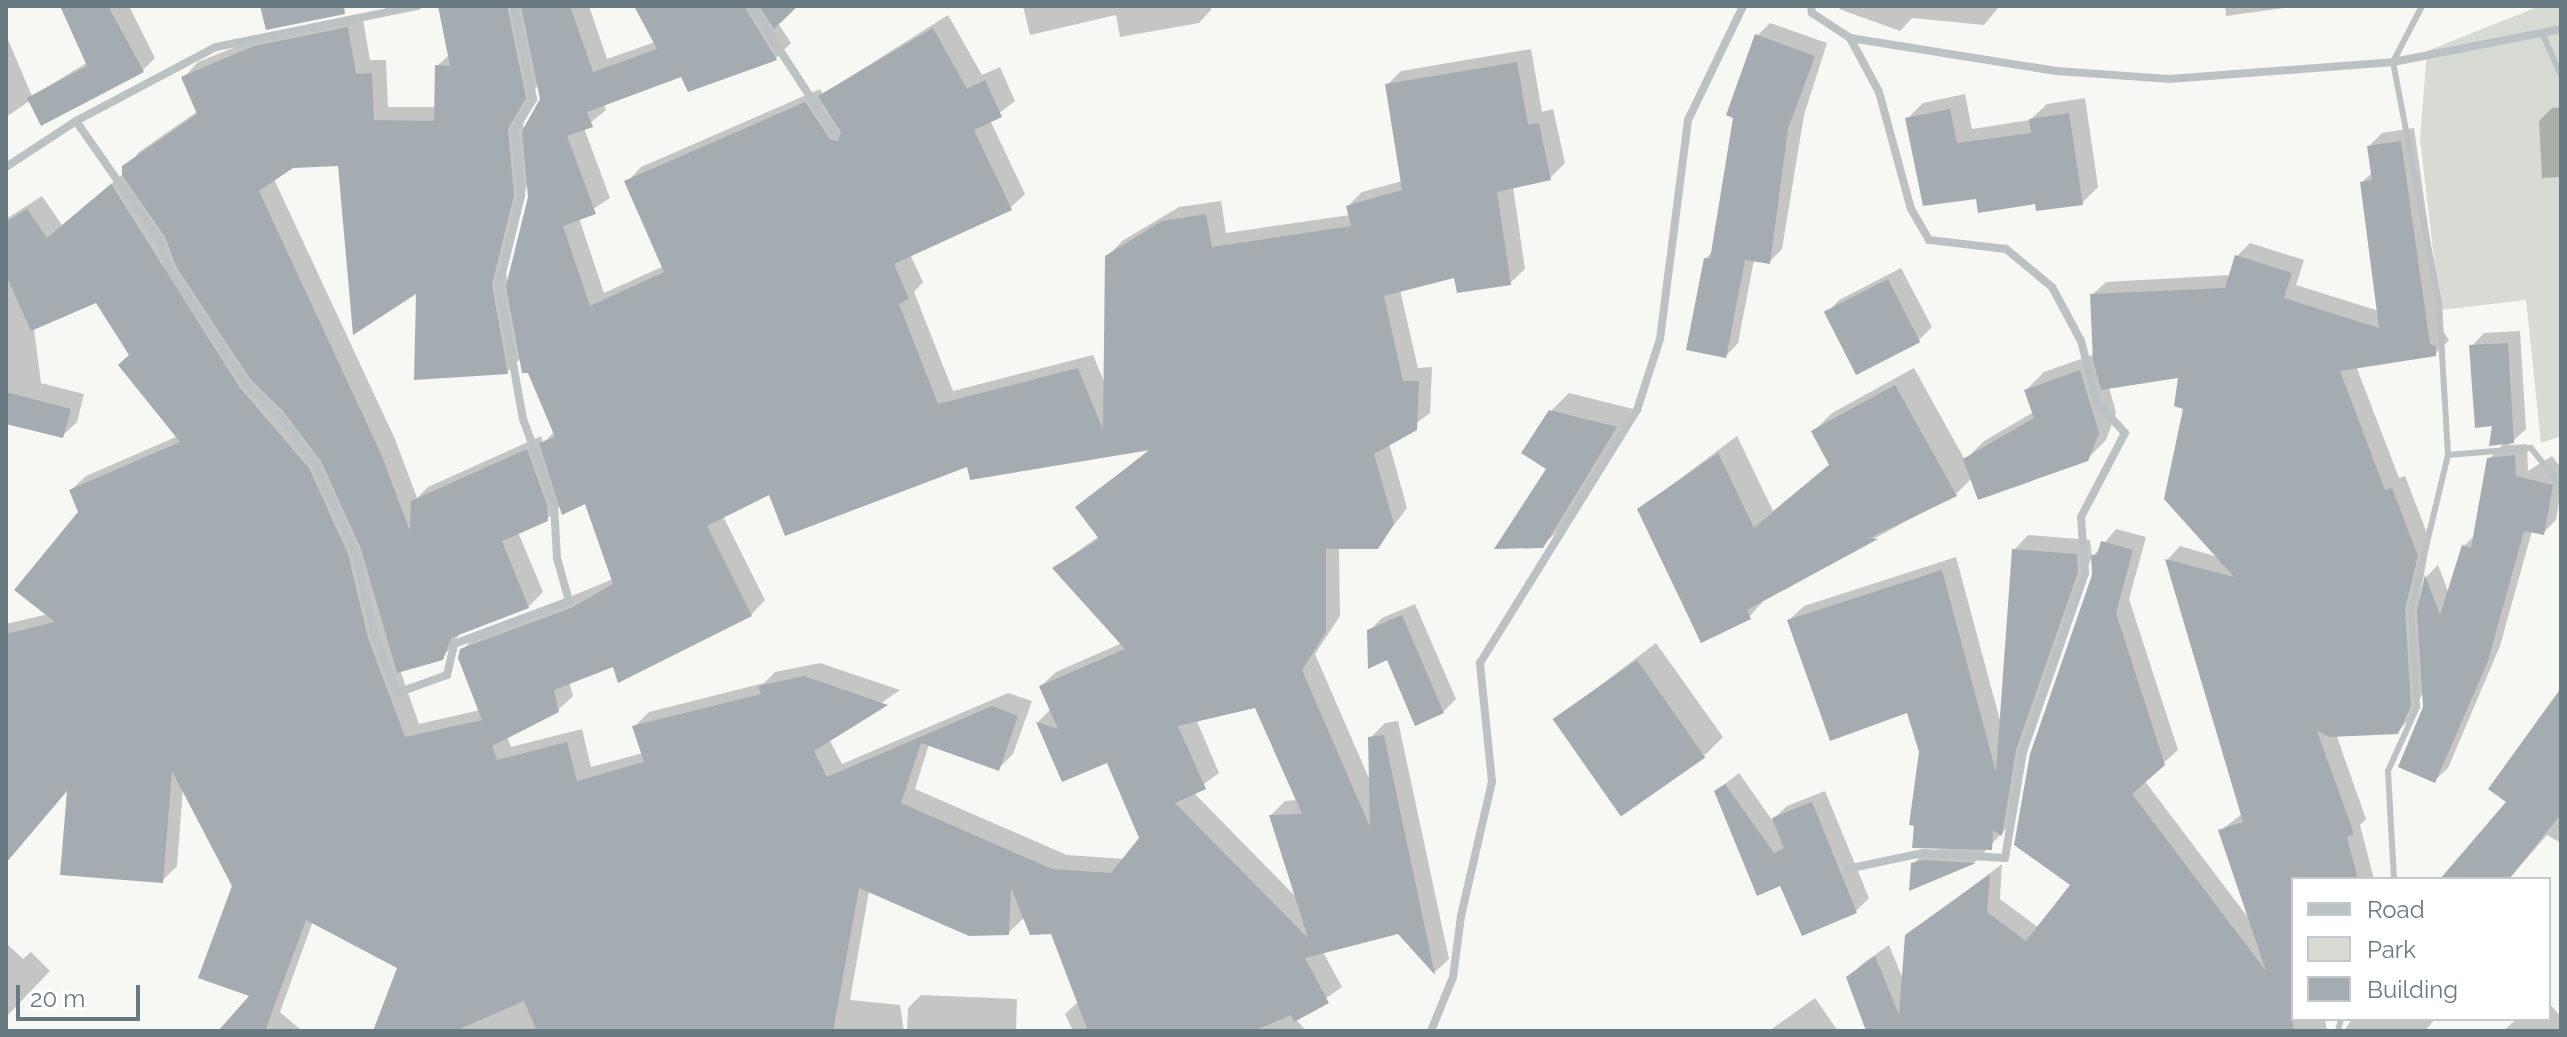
<!DOCTYPE html>
<html>
<head>
<meta charset="utf-8">
<style>
	body { margin:0 }
	#map { position:relative; width:2567px; height:1037px; overflow:hidden; background:#f7f7f4; font-family:Raleway,sans-serif }
	div>[style] { position:absolute }
	.green>* { inset:0; background:#d7dbd4 }
	.shadow>* { inset:0; background:#0003 }
	.building>* { inset:0; background:#a4acb1; transform-origin:0 0 }
	.service>* { height:6px; margin:-3px; padding:0 3px; transform-origin:3px; border-radius:3px; background:#bcc1c4 }
	.minor>* { height:8px; margin:-4px; padding:0 4px; transform-origin:4px; border-radius:4px; background:#bcc1c4 }
	span { translate:-50% -50%; white-space:nowrap; text-align:center; line-height:1.15; -webkit-text-stroke:8px #fff; paint-order:stroke }
	.frame { position:absolute; inset:0; border:8px solid #697982; pointer-events:none }
	.legend { position:absolute; left:2291px; top:877px; width:260px; height:144px; box-sizing:border-box; background:#fff; border:2px solid #c3c9cd; margin:0; padding:10px 14px; list-style:none; font-size:24px; color:#697982 }
	.legend li { display:flex; align-items:center; gap:16px; height:40px }
	.legend b { width:40px; border:2px solid #c3c9cd }
	.scale { position:absolute; left:16px; top:985px; width:124px; height:36px; box-sizing:border-box; border:4px solid #697982; border-top:0; padding-left:10px; font-size:24px; line-height:28px; white-space:nowrap; color:#697982; -webkit-text-stroke:6px #fff; paint-order:stroke }
</style>
</head>
<body>
<div id="map">
	<div class="green">
		<div style="clip-path:polygon(2540px 6px,2561px 6px,2561px 436px,2541px 443px,2526px 300px,2440px 310px,2420px 139px,2427px 51px)"></div>
	</div>
	<div class="shadow">
		<div style="clip-path:polygon(62px 6px,129px 6px,155px 58px,143px 70px,31px 100px,6px 117px,6px 35px,32px 96px,88px 62px)"></div>
		<div style="clip-path:polygon(evenodd,440px 6px,589px 6px,607px 59px,655px 42px,636px 6px,795px 6px,778px 23px,791px 43px,776px 58px,689px 90px,682px 74px,604px 104px,606px 110px,584px 128px,610px 198px,579px 218px,604px 293px,664px 266px,627px 182px,641px 167px,820px 89px,823px 94px,948px 15px,982px 75px,1000px 67px,1015px 101px,990px 120px,1025px 194px,1010px 208px,910px 254px,923px 282px,914px 292px,953px 391px,1093px 355px,1106px 386px,1107px 257px,1122px 241px,1179px 207px,1221px 201px,1226px 233px,1350px 215px,1348px 206px,1362px 192px,1402px 181px,1387px 85px,1401px 71px,1531px 49px,1542px 112px,1553px 109px,1565px 163px,1550px 178px,1513px 187px,1525px 269px,1510px 283px,1456px 275px,1400px 290px,1418px 368px,1432px 367px,1430px 413px,1389px 443px,1407px 508px,1377px 547px,1339px 547px,1340px 616px,1315px 654px,1371px 783px,1370px 738px,1385px 723px,1398px 721px,1449px 959px,1435px 972px,1399px 932px,1323px 952px,1342px 987px,1296px 1019px,1306px 1031px,1073px 1031px,1065px 1014px,1079px 1001px,1053px 932px,1025px 917px,1008px 933px,869px 891px,850px 1000px,900px 1005px,904px 1031px,375px 1031px,400px 967px,313px 921px,280px 1012px,302px 1031px,222px 1031px,252px 996px,234px 886px,183px 788px,177px 866px,162px 881px,70px 787px,6px 856px,6px 624px,48px 614px,80px 512px,71px 490px,86px 476px,178px 436px,97px 300px,34px 328px,41px 383px,84px 394px,77px 422px,62px 436px,6px 422px,6px 219px,42px 196px,62px 225px,124px 173px,139px 152px,198px 111px,184px 77px,198px 62px,270px 33px,362px 14px,370px 60px,386px 60px,388px 107px,436px 107px,437px 66px,450px 54px,440px 6px,539px 83px,542px 99px,524px 132px,522px 112px,539px 83px,440px 6px,340px 164px,418px 291px,507px 372px,521px 358px,555px 431px,543px 443px,541px 436px,428px 487px,417px 498px,395px 439px,274px 179px,292px 166px,340px 164px,440px 6px,528px 180px,530px 197px,508px 285px,506px 271px,528px 180px,440px 6px,1151px 448px,1078px 507px,1099px 536px,1055px 568px,1122px 643px,1056px 672px,1041px 686px,1051px 709px,1038px 722px,1063px 780px,1108px 760px,1141px 838px,1125px 859px,1067px 855px,915px 789px,929px 744px,999px 768px,1013px 754px,1032px 701px,1008px 693px,842px 764px,829px 739px,900px 690px,820px 663px,775px 672px,764px 683px,649px 712px,634px 727px,643px 753px,591px 767px,582px 729px,511px 747px,507px 736px,558px 710px,573px 696px,569px 681px,751px 615px,765px 600px,723px 516px,771px 492px,969px 464px,1151px 448px,440px 6px,586px 502px,613px 579px,477px 635px,462px 650px,480px 710px,419px 724px,400px 670px,442px 659px,461px 632px,528px 607px,543px 592px,518px 532px,547px 519px,561px 505px,586px 502px,440px 6px,1256px 706px,1298px 800px,1285px 801px,1271px 815px,1298px 899px,1193px 792px,1219px 773px,1196px 719px,1256px 706px)"></div>
		<div style="clip-path:polygon(1023px 6px,1211px 6px,1211px 10px,1199px 23px,1120px 37px,1116px 15px,1030px 35px)"></div>
		<div style="clip-path:polygon(1842px 6px,2083px 6px,1998px 8px,1984px 25px,1912px 18px,1900px 31px,1839px 9px)"></div>
		<div style="clip-path:polygon(2225px 6px,2300px 6px,2226px 16px)"></div>
		<div style="clip-path:polygon(1770px 23px,1827px 43px,1804px 115px,1782px 249px,1769px 262px,1754px 260px,1738px 343px,1726px 356px,1705px 259px,1714px 250px,1757px 36px)"></div>
		<div style="clip-path:polygon(1965px 94px,1972px 129px,2030px 120px,2047px 104px,2085px 98px,2098px 187px,2082px 203px,1977px 197px,1907px 119px,1923px 103px)"></div>
		<div style="clip-path:polygon(2561px 107px,2561px 177px,2542px 178px,2539px 121px,2552px 108px)"></div>
		<div style="clip-path:polygon(2414px 128px,2443px 331px,2449px 340px,2435px 354px,2356px 366px,2399px 478px,2405px 476px,2430px 541px,2418px 608px,2427px 576px,2438px 565px,2449px 594px,2464px 546px,2475px 535px,2489px 459px,2505px 442px,2472px 346px,2484px 333px,2520px 331px,2526px 429px,2509px 445px,2527px 444px,2528px 471px,2552px 456px,2561px 468px,2561px 491px,2556px 520px,2543px 533px,2532px 531px,2500px 646px,2448px 768px,2435px 780px,2424px 690px,2411px 718px,2397px 732px,2336px 734px,2366px 819px,2360px 825px,2374px 879px,2293px 879px,2293px 1019px,2325px 1019px,2327px 1031px,1868px 1031px,1848px 978px,1862px 964px,1889px 945px,1904px 982px,1907px 936px,2002px 864px,2000px 899px,2039px 928px,2073px 884px,2093px 556px,2116px 529px,2146px 537px,2129px 599px,2178px 750px,2144px 780px,2250px 920px,2221px 830px,2242px 814px,2168px 559px,2180px 546px,2218px 557px,2180px 376px,2109px 387px,2116px 413px,2106px 440px,2087px 459px,1972px 478px,1956px 494px,1767px 597px,1749px 617px,1640px 509px,1737px 436px,1773px 511px,1831px 463px,1813px 432px,1832px 413px,1914px 368px,1965px 460px,1984px 441px,2034px 412px,2026px 390px,2044px 372px,2095px 354px,2092px 295px,2106px 282px,2231px 275px,2237px 256px,2250px 243px,2304px 260px,2296px 285px,2379px 311px,2362px 182px,2373px 172px,2369px 146px,2382px 133px)"></div>
		<div style="clip-path:polygon(1901px 268px,1932px 327px,1919px 340px,1857px 372px,1827px 313px,1839px 300px)"></div>
		<div style="clip-path:polygon(1569px 393px,1633px 409px,1561px 528px,1542px 546px,1550px 412px)"></div>
		<div style="clip-path:polygon(2028px 535px,2090px 540px,2092px 556px,2030px 734px,2015px 819px,1975px 862px,1911px 888px,1913px 864px,1926px 851px,1957px 847px,1908px 711px,1789px 620px,1804px 606px,1956px 557px,2001px 724px,2014px 550px)"></div>
		<div style="clip-path:polygon(1415px 604px,1456px 699px,1443px 712px,1388px 658px,1369px 631px,1382px 618px)"></div>
		<div style="clip-path:polygon(1656px 643px,1723px 737px,1705px 755px,1556px 719px)"></div>
		<div style="clip-path:polygon(2561px 695px,2561px 843px,2547px 835px,2509px 879px,2443px 879px,2509px 802px)"></div>
		<div style="clip-path:polygon(1739px 773px,1772px 820px,1787px 806px,1825px 791px,1869px 898px,1856px 911px,1803px 934px,1782px 883px,1716px 791px)"></div>
		<div style="clip-path:polygon(6px 943px,23px 959px,31px 952px,50px 971px,6px 1017px)"></div>
		<div style="clip-path:polygon(921px 995px,1017px 999px,1016px 1031px,907px 1031px,908px 1008px)"></div>
		<div style="clip-path:polygon(1815px 998px,1838px 1031px,1769px 1031px)"></div>
		<div style="clip-path:polygon(2549px 1003px,2561px 1017px,2561px 1031px,2503px 1031px,2517px 1019px,2549px 1019px)"></div>
		<div style="clip-path:polygon(2352px 1019px,2435px 1019px,2425px 1031px,2344px 1031px)"></div>
	</div>
	<div class="building">
		<div style="clip-path:polygon(60px 6px,108px 6px,144px 72px,41px 126px,27px 98px,87px 66px)"></div>
		<div style="clip-path:polygon(260px 6px,344px 6px,345px 14px,266px 30px)"></div>
		<div style="clip-path:polygon(438px 6px,507px 6px,526px 98px,508px 129px,514px 195px,492px 285px,508px 374px,414px 380px,416px 294px,353px 335px,338px 166px,293px 168px,259px 191px,381px 454px,410px 531px,411px 501px,527px 449px,547px 505px,548px 521px,502px 541px,529px 608px,451px 638px,443px 660px,397px 673px,361px 549px,321px 461px,283px 411px,251px 380px,177px 268px,165px 237px,122px 175px,122px 166px,197px 114px,181px 77px,254px 46px,348px 27px,356px 74px,372px 73px,374px 120px,434px 121px,435px 65px,450px 66px)"></div>
		<div style="clip-path:polygon(evenodd,521px 6px,570px 6px,593px 72px,657px 49px,634px 6px,744px 6px,777px 60px,688px 92px,681px 77px,587px 112px,593px 127px,567px 136px,596px 214px,563px 226px,590px 306px,664px 272px,624px 181px,805px 102px,830px 139px,838px 141px,841px 132px,818px 96px,933px 28px,967px 89px,985px 80px,1002px 117px,974px 130px,1012px 210px,894px 264px,909px 299px,899px 304px,938px 404px,1078px 368px,1103px 430px,1105px 256px,1162px 221px,1206px 214px,1212px 247px,1351px 226px,1346px 206px,1402px 190px,1385px 84px,1517px 62px,1528px 125px,1539px 123px,1551px 180px,1497px 192px,1511px 285px,1457px 293px,1454px 278px,1384px 296px,1403px 381px,1419px 381px,1417px 430px,1374px 454px,1394px 524px,1378px 549px,1326px 549px,1326px 632px,1302px 670px,1370px 827px,1368px 737px,1384px 735px,1435px 975px,1398px 934px,1305px 958px,1329px 1003px,1294px 1022px,1291px 1015px,1254px 1031px,1088px 1031px,1051px 934px,1030px 935px,1011px 888px,1009px 935px,969px 936px,859px 888px,833px 1031px,537px 1031px,524px 1001px,455px 1031px,373px 1031px,397px 968px,306px 920px,265px 1031px,218px 1031px,249px 996px,198px 978px,232px 886px,172px 771px,163px 883px,60px 875px,67px 791px,6px 863px,6px 634px,55px 622px,14px 590px,78px 512px,69px 490px,180px 442px,118px 365px,129px 355px,96px 303px,31px 331px,6px 275px,6px 222px,27px 209px,47px 238px,111px 184px,240px 388px,309px 468px,348px 554px,368px 638px,405px 737px,482px 720px,458px 658px,460px 649px,571px 608px,613px 584px,585px 504px,562px 515px,539px 443px,555px 437px,528px 373px,522px 373px,506px 286px,528px 197px,522px 131px,540px 99px,521px 6px,1150px 450px,1075px 507px,1099px 539px,1052px 568px,1125px 649px,1039px 686px,1058px 729px,1036px 722px,1062px 782px,1107px 763px,1139px 838px,1111px 873px,1052px 869px,901px 803px,921px 743px,999px 771px,1018px 716px,992px 706px,827px 777px,814px 751px,888px 705px,804px 676px,758px 686px,761px 694px,632px 726px,644px 762px,577px 781px,567px 742px,497px 760px,492px 746px,559px 712px,554px 690px,613px 667px,618px 683px,752px 616px,707px 526px,769px 495px,785px 536px,967px 467px,970px 480px,1150px 450px,521px 6px,1255px 708px,1302px 814px,1269px 815px,1308px 938px,1175px 803px,1206px 789px,1178px 726px,1255px 708px)"></div>
		<div style="clip-path:polygon(759px 6px,798px 6px,774px 29px)"></div>
		<div style="clip-path:polygon(1755px 34px,1815px 56px,1788px 129px,1770px 264px,1745px 260px,1726px 358px,1686px 350px,1704px 258px,1710px 259px,1733px 118px,1726px 115px)"></div>
		<div style="clip-path:polygon(1950px 109px,1957px 143px,2031px 133px,2029px 119px,2069px 113px,2083px 205px,2036px 211px,2035px 204px,1978px 213px,1976px 199px,1923px 206px,1905px 118px)"></div>
		<div style="clip-path:polygon(2401px 141px,2430px 344px,2436px 346px,2436px 356px,2340px 371px,2385px 490px,2392px 488px,2418px 556px,2405px 609px,2411px 706px,2398px 734px,2329px 737px,2317px 731px,2354px 834px,2347px 837px,2358px 879px,2293px 879px,2293px 1031px,1866px 1031px,1846px 977px,1875px 956px,1899px 1015px,1905px 935px,1990px 874px,1987px 912px,2026px 941px,2070px 885px,2014px 845px,2030px 754px,2092px 575px,2091px 555px,2097px 555px,2101px 541px,2133px 550px,2116px 613px,2165px 765px,2132px 794px,2266px 971px,2218px 830px,2243px 822px,2165px 559px,2234px 577px,2164px 499px,2183px 409px,2174px 406px,2178px 378px,2101px 390px,2093px 361px,2090px 294px,2225px 288px,2235px 255px,2292px 273px,2284px 298px,2379px 328px,2360px 182px,2372px 180px,2367px 146px)"></div>
		<div style="left:1888px;top:279px;width:71px;height:72px;rotate:63deg"></div>
		<div style="clip-path:polygon(2508px 343px,2514px 443px,2489px 446px,2492px 426px,2475px 428px,2469px 345px)"></div>
		<div style="clip-path:polygon(2080px 370px,2099px 433px,2088px 461px,1978px 500px,1963px 459px,2034px 418px,2024px 390px)"></div>
		<div style="clip-path:polygon(1895px 385px,1957px 496px,1870px 538px,1878px 539px,1747px 610px,1751px 619px,1701px 643px,1637px 509px,1718px 453px,1754px 528px,1829px 465px,1811px 431px)"></div>
		<div style="clip-path:polygon(6px 392px,71px 409px,63px 438px,6px 424px)"></div>
		<div style="clip-path:polygon(1549px 410px,1617px 427px,1543px 548px,1494px 549px,1546px 469px,1521px 453px)"></div>
		<div style="clip-path:polygon(2515px 455px,2516px 476px,2553px 485px,2544px 535px,2524px 531px,2488px 661px,2435px 783px,2398px 767px,2423px 707px,2417px 610px,2425px 575px,2440px 615px,2462px 545px,2471px 548px,2487px 458px)"></div>
		<div style="clip-path:polygon(2012px 549px,2077px 554px,2078px 572px,2016px 750px,2002px 836px,1993px 830px,1992px 850px,1912px 848px,1914px 826px,1909px 825px,1919px 752px,1907px 713px,1830px 741px,1787px 620px,1942px 570px,1996px 772px)"></div>
		<div style="clip-path:polygon(1402px 615px,1444px 713px,1415px 726px,1387px 660px,1368px 669px,1367px 630px)"></div>
		<div style="left:1637px;top:660px;width:119px;height:103px;rotate:55deg"></div>
		<div style="clip-path:polygon(2561px 688px,2561px 814px,2509px 879px,2440px 879px,2506px 802px,2488px 789px)"></div>
		<div style="clip-path:polygon(1725px 784px,1774px 853px,1784px 848px,1772px 818px,1812px 802px,1857px 913px,1802px 936px,1780px 886px,1757px 896px,1714px 791px)"></div>
		<div style="clip-path:polygon(1924px 860px,1976px 863px,1909px 891px,1911px 863px)"></div>
	</div>
	<div class="service">
		<div style="left:2422px;top:6px;width:63px;rotate:117.4deg"></div>
		<div style="left:2393px;top:62px;width:245px;rotate:79.2deg"></div>
		<div style="left:2439px;top:303px;width:152px;rotate:86.6deg"></div>
		<div style="left:2448px;top:455px;width:83px;rotate:-4.8deg"></div>
		<div style="left:2531px;top:448px;width:48px;rotate:51.7deg"></div>
		<div style="left:2542px;top:33px;width:46px;rotate:65.7deg"></div>
		<div style="left:2394px;top:879px;width:108px;rotate:-93.2deg"></div>
		<div style="left:2388px;top:771px;width:70px;rotate:-65.6deg"></div>
		<div style="left:2417px;top:707px;width:98px;rotate:-93.5deg"></div>
		<div style="left:2411px;top:609px;width:158px;rotate:-76.5deg"></div>
		<div style="left:2338px;top:1031px;width:12px;rotate:-76deg"></div>
	</div>
	<div class="minor">
		<div style="left:751px;top:6px;width:154px;rotate:56.9deg"></div>
		<div style="left:1811px;top:6px;width:7px;rotate:82deg"></div>
		<div style="left:1812px;top:13px;width:45px;rotate:33.3deg"></div>
		<div style="left:1850px;top:38px;width:209px;rotate:9.1deg"></div>
		<div style="left:2056px;top:71px;width:113px;rotate:4deg"></div>
		<div style="left:2169px;top:79px;width:225px;rotate:-4.3deg"></div>
		<div style="left:2393px;top:62px;width:171px;rotate:-11.1deg"></div>
		<div style="left:76px;top:121px;width:145px;rotate:55.1deg"></div>
		<div style="left:159px;top:240px;width:33px;rotate:69deg"></div>
		<div style="left:171px;top:271px;width:136px;rotate:56.4deg"></div>
		<div style="left:246px;top:384px;width:45px;rotate:44.1deg"></div>
		<div style="left:278px;top:415px;width:61px;rotate:52.9deg"></div>
		<div style="left:315px;top:464px;width:97px;rotate:65.6deg"></div>
		<div style="left:355px;top:552px;width:86px;rotate:76.6deg"></div>
		<div style="left:375px;top:636px;width:61px;rotate:68.9deg"></div>
		<div style="left:397px;top:693px;width:53px;rotate:-19.8deg"></div>
		<div style="left:447px;top:675px;width:32px;rotate:-77deg"></div>
		<div style="left:454px;top:644px;width:123px;rotate:-20.5deg"></div>
		<div style="left:569px;top:601px;width:45px;rotate:-105.6deg"></div>
		<div style="left:557px;top:558px;width:54px;rotate:-93.2deg"></div>
		<div style="left:554px;top:504px;width:90px;rotate:-110deg"></div>
		<div style="left:523px;top:419px;width:135px;rotate:-100.2deg"></div>
		<div style="left:499px;top:286px;width:93px;rotate:-76.3deg"></div>
		<div style="left:521px;top:196px;width:67px;rotate:-95.1deg"></div>
		<div style="left:515px;top:129px;width:35px;rotate:-59deg"></div>
		<div style="left:533px;top:99px;width:95px;rotate:-101.5deg"></div>
		<div style="left:6px;top:167px;width:84px;rotate:-33.3deg"></div>
		<div style="left:76px;top:121px;width:158px;rotate:-27.9deg"></div>
		<div style="left:216px;top:47px;width:206px;rotate:-11.5deg"></div>
		<div style="left:1847px;top:869px;width:78px;rotate:-11.9deg"></div>
		<div style="left:1923px;top:853px;width:82px;rotate:3.5deg"></div>
		<div style="left:2005px;top:858px;width:108px;rotate:-80.4deg"></div>
		<div style="left:2023px;top:752px;width:189px;rotate:-70.9deg"></div>
		<div style="left:2085px;top:573px;width:56px;rotate:-94.1deg"></div>
		<div style="left:2081px;top:517px;width:95px;rotate:-62.4deg"></div>
		<div style="left:2125px;top:433px;width:42px;rotate:-132.1deg"></div>
		<div style="left:2097px;top:402px;width:63px;rotate:-104.7deg"></div>
		<div style="left:2081px;top:341px;width:61px;rotate:-118.2deg"></div>
		<div style="left:2052px;top:287px;width:60px;rotate:-140.4deg"></div>
		<div style="left:2006px;top:249px;width:78px;rotate:-173.3deg"></div>
		<div style="left:1929px;top:240px;width:36px;rotate:-120deg"></div>
		<div style="left:1911px;top:209px;width:121px;rotate:-105.3deg"></div>
		<div style="left:1879px;top:92px;width:61px;rotate:-118.2deg"></div>
		<div style="left:1431px;top:1031px;width:58px;rotate:-67.8deg"></div>
		<div style="left:1453px;top:977px;width:62px;rotate:-82.5deg"></div>
		<div style="left:1461px;top:916px;width:138px;rotate:-77deg"></div>
		<div style="left:1492px;top:782px;width:120px;rotate:-95.8deg"></div>
		<div style="left:1480px;top:663px;width:298px;rotate:-58.2deg"></div>
		<div style="left:1637px;top:410px;width:75px;rotate:-72.1deg"></div>
		<div style="left:1660px;top:339px;width:221px;rotate:-82.7deg"></div>
		<div style="left:1688px;top:120px;width:127px;rotate:-64.2deg"></div>
	</div>
	<div class="frame"></div>
	<ul class="legend">
	<li><b style="height:10px;background:#bcc1c4"></b>Road</li>
	<li><b style="height:22px;background:#d7dbd4"></b>Park</li>
	<li><b style="height:22px;background:#a4acb1"></b>Building</li>
	</ul>
	<div class="scale">20 m</div>
</div>
</body>
</html>
